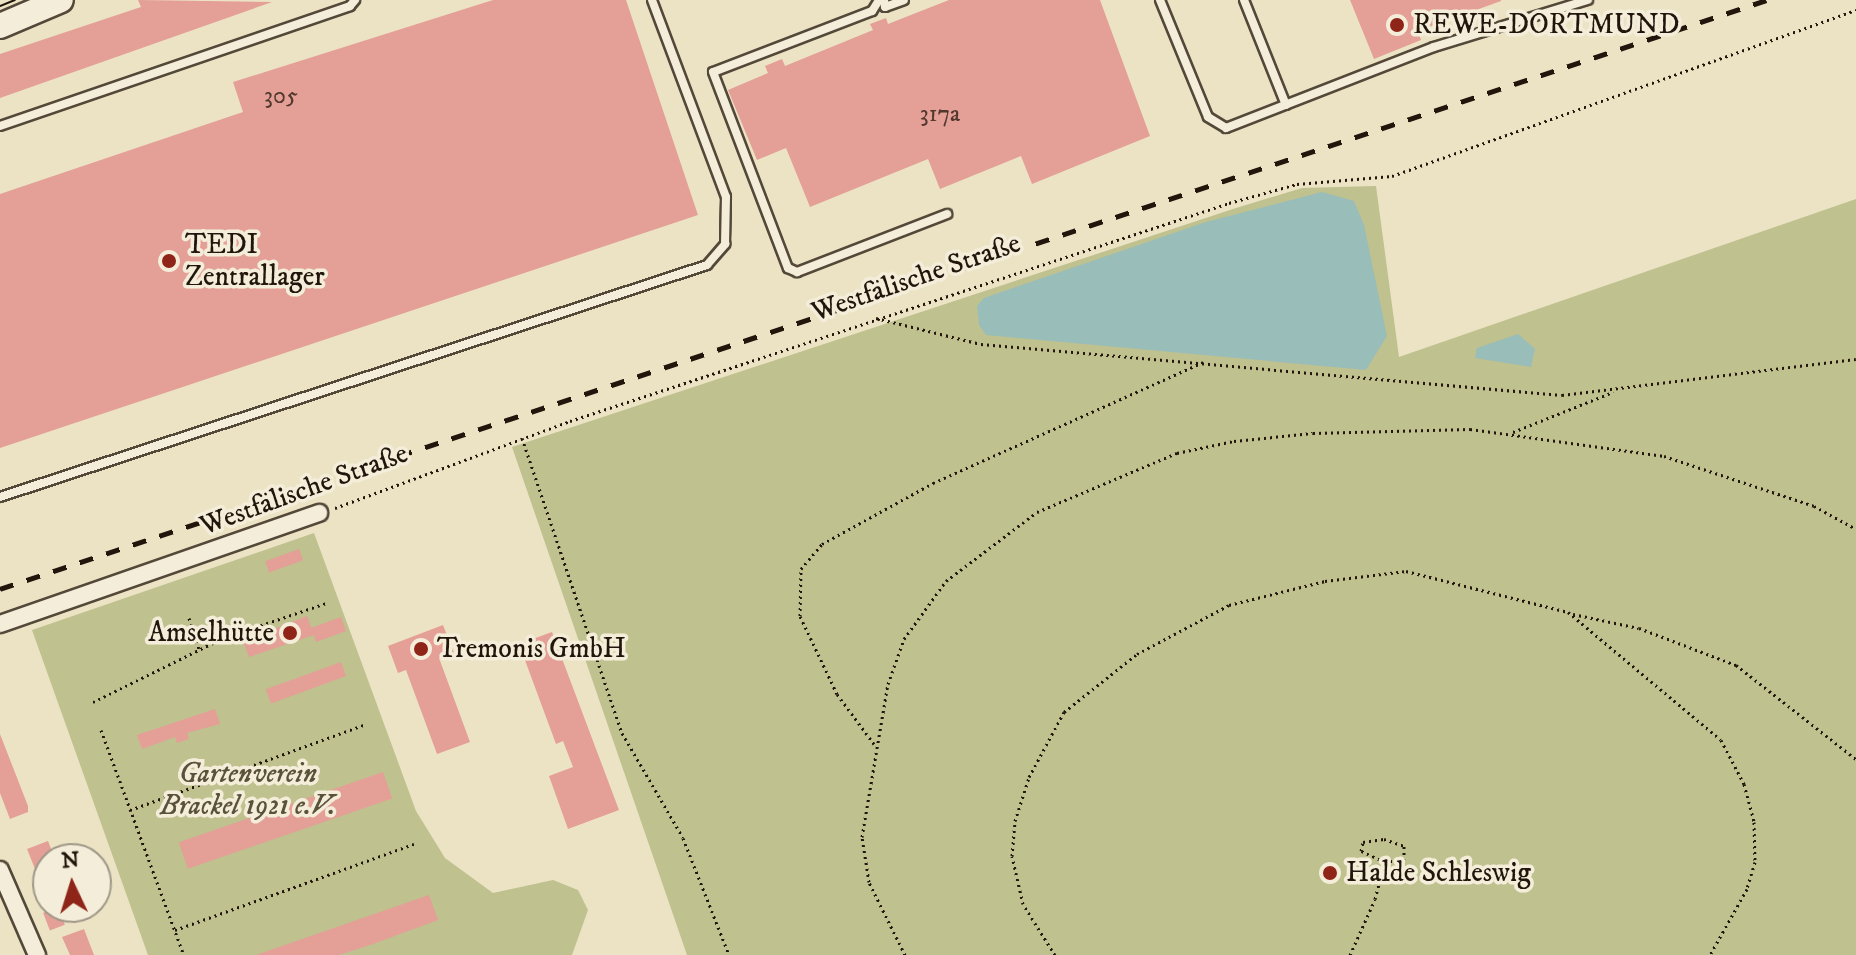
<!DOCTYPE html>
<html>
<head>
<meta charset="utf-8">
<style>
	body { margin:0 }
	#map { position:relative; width:1856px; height:955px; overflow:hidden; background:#ece3c4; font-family:"IM FELL DW Pica",serif }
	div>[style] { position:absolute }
	.green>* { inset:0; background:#bfc18f }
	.water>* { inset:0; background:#99bdb9 }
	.building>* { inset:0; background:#e49f96; transform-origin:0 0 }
	.path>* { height:3px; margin-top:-1.5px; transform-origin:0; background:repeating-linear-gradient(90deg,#22150b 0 2px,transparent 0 6px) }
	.roads { filter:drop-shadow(2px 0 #544839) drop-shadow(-2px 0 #544839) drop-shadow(0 2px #544839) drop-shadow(0 -2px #544839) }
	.lane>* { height:8px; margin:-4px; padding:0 4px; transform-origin:4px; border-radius:4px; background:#f3edd9 }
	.street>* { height:16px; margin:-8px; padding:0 8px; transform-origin:8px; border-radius:8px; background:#f3edd9 }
	.secondary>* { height:24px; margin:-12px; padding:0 12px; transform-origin:12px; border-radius:12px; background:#f3edd9 }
	.tram>* { height:2px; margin:-1px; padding:0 1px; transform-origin:1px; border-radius:1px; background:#22150b }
	.rail>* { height:5px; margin-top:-2.5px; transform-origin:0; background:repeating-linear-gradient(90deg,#22150b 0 14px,transparent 0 28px) }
	.dots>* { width:22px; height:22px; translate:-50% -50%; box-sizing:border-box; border:4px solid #f3edd9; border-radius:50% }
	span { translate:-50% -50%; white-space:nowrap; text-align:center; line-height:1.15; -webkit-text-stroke:7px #f3edd9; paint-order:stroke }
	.number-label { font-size:24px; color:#52382e }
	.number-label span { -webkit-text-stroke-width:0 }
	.poi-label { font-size:28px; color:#22150b }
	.left { translate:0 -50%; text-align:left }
	.right { translate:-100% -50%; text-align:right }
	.street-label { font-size:28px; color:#22150b }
	.park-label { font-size:28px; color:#595139; font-style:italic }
	.north { position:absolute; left:32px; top:843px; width:80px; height:80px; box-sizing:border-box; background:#f3edd9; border:2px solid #9f9787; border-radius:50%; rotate:356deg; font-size:22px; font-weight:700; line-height:32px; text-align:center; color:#22150b }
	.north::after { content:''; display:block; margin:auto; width:28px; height:36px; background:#8f2418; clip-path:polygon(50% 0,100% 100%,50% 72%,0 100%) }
</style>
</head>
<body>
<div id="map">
	<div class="green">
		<div style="clip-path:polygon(1376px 186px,1399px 357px,1856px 199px,1856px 955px,687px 955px,512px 447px,1236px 208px,1302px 188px)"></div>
		<div style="clip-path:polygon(314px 533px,416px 811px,445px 858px,493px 893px,553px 880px,578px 890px,588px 910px,572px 955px,148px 955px,32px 630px)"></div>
	</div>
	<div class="water">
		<div style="clip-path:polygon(1322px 192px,1354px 201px,1364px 225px,1387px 336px,1366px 370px,986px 335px,979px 325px,977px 306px,984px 298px,1206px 222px)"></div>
		<div style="clip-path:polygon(1518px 334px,1535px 349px,1531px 367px,1475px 358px,1477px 348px)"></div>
	</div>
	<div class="building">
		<div style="clip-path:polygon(138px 0,272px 2px,0 98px,0 54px,141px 7px)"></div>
		<div style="clip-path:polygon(493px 0,626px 0,698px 215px,0 448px,0 194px,243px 112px,233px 82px)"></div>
		<div style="clip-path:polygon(949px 0,1100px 0,1150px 136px,1032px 184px,1021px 156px,940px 189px,928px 159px,810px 207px,786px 148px,757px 160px,728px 90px,768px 73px,765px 66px,782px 59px,785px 66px,873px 30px,870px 24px,886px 18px,888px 24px)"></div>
		<div style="clip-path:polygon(1350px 0,1501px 0,1501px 1px,1418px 31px,1421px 40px,1374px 59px)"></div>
		<div style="left:299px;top:549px;width:12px;height:36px;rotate:70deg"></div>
		<div style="clip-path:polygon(307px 616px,314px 635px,249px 657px,243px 641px)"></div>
		<div style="left:341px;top:617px;width:15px;height:32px;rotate:70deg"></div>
		<div style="clip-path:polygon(443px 625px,454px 653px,439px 658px,470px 742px,437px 754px,406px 670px,398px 673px,388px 646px)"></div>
		<div style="clip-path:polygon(552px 632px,619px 810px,568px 829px,549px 776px,573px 767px,563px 741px,556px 744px,519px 644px)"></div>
		<div style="left:341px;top:662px;width:15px;height:80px;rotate:70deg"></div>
		<div style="clip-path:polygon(215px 709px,220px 724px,187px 733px,189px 739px,177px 743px,175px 737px,142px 749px,137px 735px)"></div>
		<div style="clip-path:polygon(0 734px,28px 806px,28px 812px,10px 819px,0 793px)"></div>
		<div style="left:383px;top:772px;width:28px;height:216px;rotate:71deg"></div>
		<div style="clip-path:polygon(48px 841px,55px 859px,48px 859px,47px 899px,27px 849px)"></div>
		<div style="clip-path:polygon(429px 895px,438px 920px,373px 944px,339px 955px,256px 955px)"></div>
		<div style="left:58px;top:907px;width:19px;height:16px;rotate:69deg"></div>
		<div style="clip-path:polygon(84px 929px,94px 955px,70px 955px,62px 937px)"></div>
	</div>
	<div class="path">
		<div style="left:876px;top:318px;width:108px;rotate:13.9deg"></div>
		<div style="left:981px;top:344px;width:583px;rotate:5.02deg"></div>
		<div style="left:1562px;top:395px;width:296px;rotate:-7deg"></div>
		<div style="left:1513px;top:432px;width:108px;rotate:-21.8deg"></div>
		<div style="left:522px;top:438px;width:311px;rotate:71.3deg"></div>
		<div style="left:622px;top:733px;width:121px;rotate:59.8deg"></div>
		<div style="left:683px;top:838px;width:126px;rotate:68.5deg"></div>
		<div style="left:335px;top:508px;width:251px;rotate:-20.3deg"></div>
		<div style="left:570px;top:421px;width:694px;rotate:-18.3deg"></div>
		<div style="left:1229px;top:203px;width:71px;rotate:-15.6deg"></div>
		<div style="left:1297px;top:184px;width:95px;rotate:-4.8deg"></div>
		<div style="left:1392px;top:176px;width:493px;rotate:-19.7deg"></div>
		<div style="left:1573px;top:614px;width:67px;rotate:12deg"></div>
		<div style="left:1639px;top:628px;width:104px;rotate:20.9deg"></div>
		<div style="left:1736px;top:665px;width:152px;rotate:38.1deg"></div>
		<div style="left:189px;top:618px;width:32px;rotate:72deg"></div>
		<div style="left:93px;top:702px;width:143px;rotate:-26.2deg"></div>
		<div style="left:221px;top:639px;width:111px;rotate:-18.9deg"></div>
		<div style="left:101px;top:730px;width:240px;rotate:69.8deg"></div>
		<div style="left:874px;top:744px;width:62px;rotate:-126.5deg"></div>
		<div style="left:837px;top:694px;width:86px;rotate:-115.4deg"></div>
		<div style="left:800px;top:616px;width:47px;rotate:-88.8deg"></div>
		<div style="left:801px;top:569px;width:33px;rotate:-50deg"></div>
		<div style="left:822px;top:544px;width:127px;rotate:-28.8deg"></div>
		<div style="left:933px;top:483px;width:296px;rotate:-24.1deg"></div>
		<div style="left:130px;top:810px;width:251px;rotate:-20deg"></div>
		<div style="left:1384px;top:839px;width:21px;rotate:19deg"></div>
		<div style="left:1404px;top:846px;width:13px;rotate:90deg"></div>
		<div style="left:1404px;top:859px;width:19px;rotate:171deg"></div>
		<div style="left:1385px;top:862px;width:26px;rotate:-155deg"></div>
		<div style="left:1361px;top:851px;width:9px;rotate:-77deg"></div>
		<div style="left:1363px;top:842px;width:21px;rotate:-8deg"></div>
		<div style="left:175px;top:930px;width:254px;rotate:-19.8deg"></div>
		<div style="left:905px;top:955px;width:81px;rotate:-116.3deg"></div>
		<div style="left:869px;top:882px;width:46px;rotate:-98.8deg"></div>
		<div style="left:862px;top:837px;width:155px;rotate:-80.4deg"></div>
		<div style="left:888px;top:684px;width:48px;rotate:-70.4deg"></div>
		<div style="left:904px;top:639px;width:72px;rotate:-54.1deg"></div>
		<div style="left:946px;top:581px;width:114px;rotate:-37.2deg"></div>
		<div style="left:1037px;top:512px;width:152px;rotate:-22.9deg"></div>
		<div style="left:1177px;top:453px;width:58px;rotate:-11.9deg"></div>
		<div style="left:1234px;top:441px;width:79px;rotate:-5.8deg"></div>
		<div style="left:1313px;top:433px;width:157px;rotate:-1.5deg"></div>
		<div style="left:1470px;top:429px;width:196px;rotate:7.9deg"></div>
		<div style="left:1664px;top:456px;width:158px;rotate:18.4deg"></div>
		<div style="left:1814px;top:506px;width:48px;rotate:28.7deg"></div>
		<div style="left:1055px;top:955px;width:60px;rotate:-122.1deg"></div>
		<div style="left:1023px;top:904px;width:49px;rotate:-102.9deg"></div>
		<div style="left:1012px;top:856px;width:35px;rotate:-85deg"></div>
		<div style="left:1015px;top:821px;width:46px;rotate:-72.3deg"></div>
		<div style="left:1029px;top:777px;width:74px;rotate:-61.7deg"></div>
		<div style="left:1064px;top:712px;width:93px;rotate:-38.5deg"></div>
		<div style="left:1137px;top:654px;width:104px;rotate:-28deg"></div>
		<div style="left:1229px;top:605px;width:99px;rotate:-14deg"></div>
		<div style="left:1325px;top:581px;width:82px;rotate:-7deg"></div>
		<div style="left:1406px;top:571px;width:167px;rotate:14.2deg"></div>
		<div style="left:1568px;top:612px;width:199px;rotate:39.9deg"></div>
		<div style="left:1721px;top:740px;width:50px;rotate:62.4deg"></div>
		<div style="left:1744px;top:784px;width:39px;rotate:75deg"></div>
		<div style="left:1754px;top:822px;width:40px;rotate:88.6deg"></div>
		<div style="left:1755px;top:862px;width:28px;rotate:107deg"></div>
		<div style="left:1747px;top:889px;width:76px;rotate:119.3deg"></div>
		<div style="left:1350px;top:955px;width:61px;rotate:-65.9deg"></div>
		<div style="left:1375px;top:899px;width:38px;rotate:-75deg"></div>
	</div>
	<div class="roads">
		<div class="lane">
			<div style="left:879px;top:0;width:13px;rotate:122deg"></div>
			<div style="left:872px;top:11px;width:170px;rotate:159deg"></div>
			<div style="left:713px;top:72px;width:210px;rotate:69.1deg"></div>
			<div style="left:788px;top:268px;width:10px;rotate:24deg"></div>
			<div style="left:797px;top:272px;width:161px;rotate:-21.1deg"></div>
			<div style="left:884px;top:0;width:7px;rotate:82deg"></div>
			<div style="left:885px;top:7px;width:20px;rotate:-20deg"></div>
			<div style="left:1160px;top:0;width:126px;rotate:67.7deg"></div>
			<div style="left:1208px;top:117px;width:21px;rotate:31deg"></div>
			<div style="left:1226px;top:128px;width:223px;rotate:-21.3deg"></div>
			<div style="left:1434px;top:47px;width:161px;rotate:-17deg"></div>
			<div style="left:1244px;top:0;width:113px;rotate:68.2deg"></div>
			<div style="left:0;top:126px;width:370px;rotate:-18.9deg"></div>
			<div style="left:350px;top:6px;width:8px;rotate:-50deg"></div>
			<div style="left:0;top:497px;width:744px;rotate:-18.17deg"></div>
			<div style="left:707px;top:265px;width:28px;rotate:-49deg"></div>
			<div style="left:725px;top:244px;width:47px;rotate:-88.8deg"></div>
			<div style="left:726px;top:197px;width:210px;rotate:-110.6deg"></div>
		</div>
		<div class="street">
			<div style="left:0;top:624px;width:338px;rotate:-19.2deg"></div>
			<div style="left:0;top:870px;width:93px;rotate:66.5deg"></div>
		</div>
		<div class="secondary">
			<div style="left:0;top:26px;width:66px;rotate:-23.1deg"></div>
		</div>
	</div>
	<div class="tram">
		<div style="left:0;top:6px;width:16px;rotate:-22deg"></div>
	</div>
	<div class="rail">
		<div style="left:0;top:589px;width:1862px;rotate:-18.44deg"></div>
	</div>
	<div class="dots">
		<div style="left:1397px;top:25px;background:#8f2418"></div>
		<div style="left:169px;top:261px;background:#8f2418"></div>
		<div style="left:290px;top:633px;background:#8f2418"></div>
		<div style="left:421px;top:649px;background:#8f2418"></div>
		<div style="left:1330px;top:873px;background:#8f2418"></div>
	</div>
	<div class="number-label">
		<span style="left:281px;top:97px">305</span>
		<span style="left:940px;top:115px">317a</span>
	</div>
	<div class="poi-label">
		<span class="left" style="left:1413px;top:25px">REWE-DORTMUND</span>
		<span class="left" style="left:185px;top:261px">TEDI<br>Zentrallager</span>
		<span class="right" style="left:274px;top:633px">Amselhütte</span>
		<span class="left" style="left:437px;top:649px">Tremonis GmbH</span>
		<span class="left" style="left:1346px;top:873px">Halde Schleswig</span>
	</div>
	<div class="street-label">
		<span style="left:916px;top:278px;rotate:-19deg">Westfälische Straße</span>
		<span style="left:304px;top:490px;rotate:-20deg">Westfälische Straße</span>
	</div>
	<div class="park-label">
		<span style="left:248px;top:790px">Gartenverein<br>Brackel 1921 e.V.</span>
	</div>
	<div class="north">N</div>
</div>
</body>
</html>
